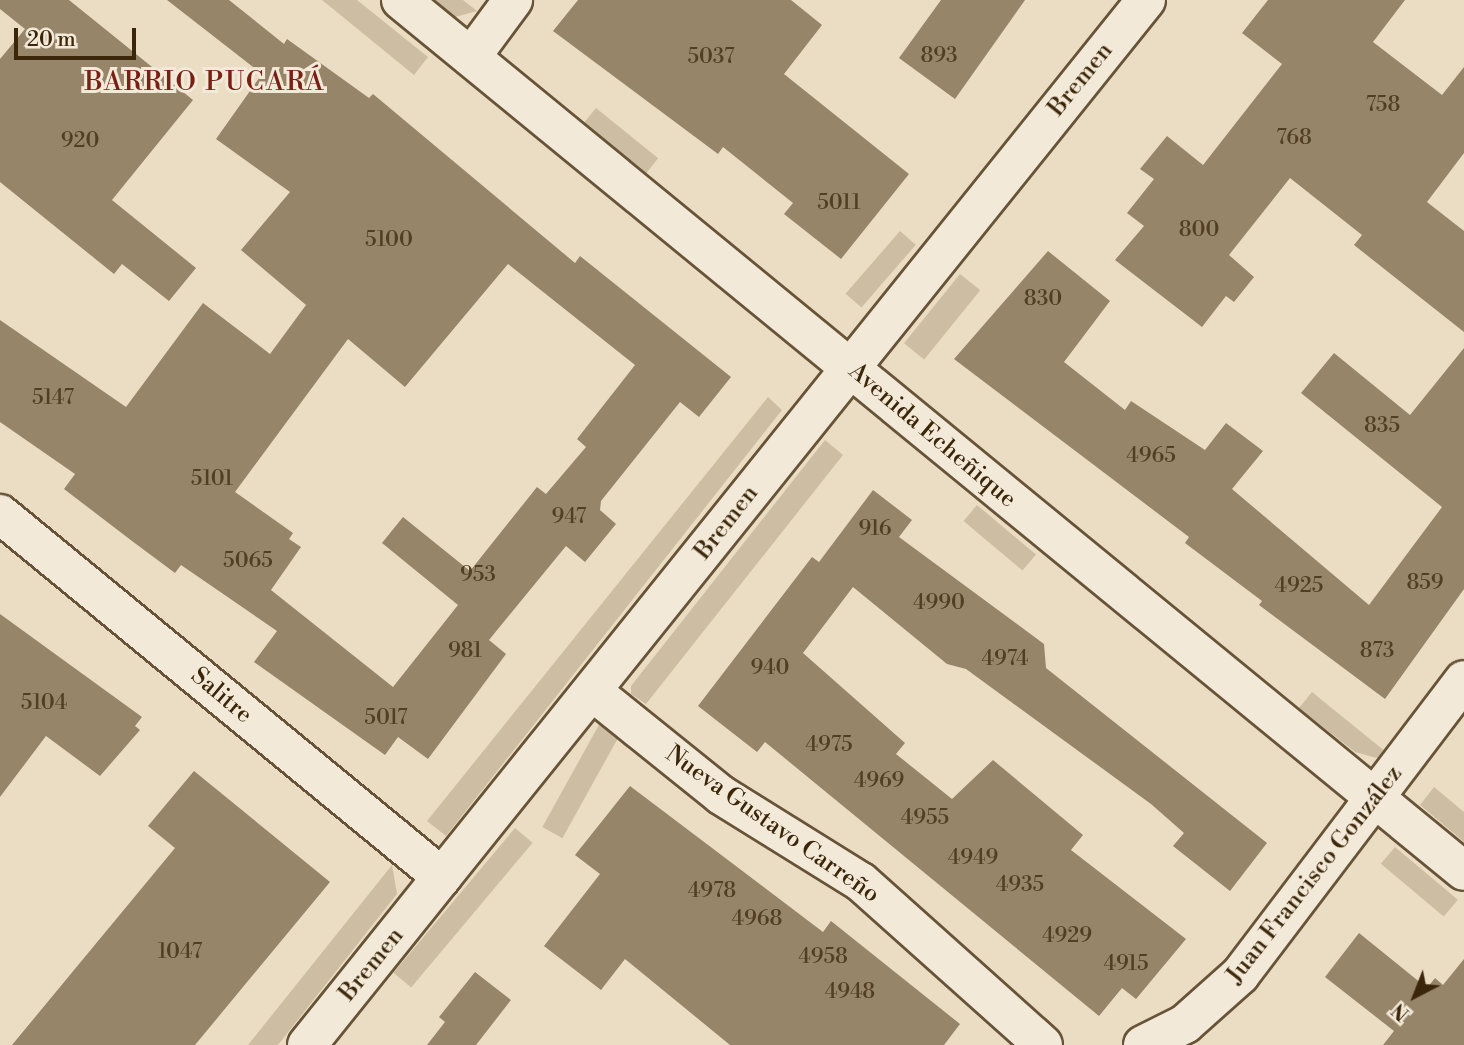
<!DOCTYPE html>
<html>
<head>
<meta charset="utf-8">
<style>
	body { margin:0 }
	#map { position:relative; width:1464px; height:1045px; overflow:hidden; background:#ebddc3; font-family:"Libre Bodoni",serif }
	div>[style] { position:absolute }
	.green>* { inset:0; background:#cdbea3; transform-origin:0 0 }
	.building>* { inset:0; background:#97856a }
	.roads { filter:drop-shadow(2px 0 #675438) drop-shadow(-2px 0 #675438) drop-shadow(0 2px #675438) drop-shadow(0 -2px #675438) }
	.minor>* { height:38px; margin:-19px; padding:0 19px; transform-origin:19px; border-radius:19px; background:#f2e9d8 }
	span { translate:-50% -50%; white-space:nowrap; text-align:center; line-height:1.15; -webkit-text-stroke:6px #f2e9d8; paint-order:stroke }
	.number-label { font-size:21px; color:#523e21 }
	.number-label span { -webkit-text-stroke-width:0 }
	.street-label { font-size:24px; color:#3b2609 }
	.neighbourhood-label { font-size:26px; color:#7a1f14; letter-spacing:2px }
	.north { position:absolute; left:1380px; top:961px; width:70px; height:70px; -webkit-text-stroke:5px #f2e9d8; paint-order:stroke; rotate:222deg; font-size:19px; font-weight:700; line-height:28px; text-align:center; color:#3b2609 }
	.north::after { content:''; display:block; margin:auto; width:24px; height:32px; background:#3b2609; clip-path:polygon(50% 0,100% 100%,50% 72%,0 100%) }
	.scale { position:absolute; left:14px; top:28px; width:122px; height:32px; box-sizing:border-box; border:4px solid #3b2609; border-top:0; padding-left:9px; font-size:21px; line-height:24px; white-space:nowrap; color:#3b2609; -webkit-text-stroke:5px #f2e9d8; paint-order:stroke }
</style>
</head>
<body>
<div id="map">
	<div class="green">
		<div style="clip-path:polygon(322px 0,357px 0,428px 57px,414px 75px)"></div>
		<div style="clip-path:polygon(434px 0,463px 0,477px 11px,455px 17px)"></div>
		<div style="left:596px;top:108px;width:80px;height:21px;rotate:39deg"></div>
		<div style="left:900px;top:231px;width:21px;height:83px;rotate:41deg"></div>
		<div style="left:960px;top:274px;width:26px;height:89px;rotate:39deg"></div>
		<div style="clip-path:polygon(768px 397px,782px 410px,446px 836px,427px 821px)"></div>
		<div style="clip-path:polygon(825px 440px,843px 455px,646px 704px,631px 694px,631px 686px)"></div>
		<div style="left:977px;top:505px;width:77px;height:21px;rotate:40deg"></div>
		<div style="clip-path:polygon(1312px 692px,1386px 752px,1380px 759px,1355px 752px,1299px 708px)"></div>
		<div style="left:600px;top:723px;width:23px;height:119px;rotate:29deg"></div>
		<div style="clip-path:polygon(1434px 787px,1464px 812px,1464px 842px,1420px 805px)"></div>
		<div style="left:515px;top:828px;width:23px;height:189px;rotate:40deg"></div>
		<div style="left:1395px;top:847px;width:82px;height:22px;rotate:40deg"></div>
		<div style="clip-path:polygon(392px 865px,397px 894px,278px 1045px,248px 1045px)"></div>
	</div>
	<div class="building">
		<div style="clip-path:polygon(0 0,69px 0,193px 100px,112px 200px,196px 268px,169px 301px,122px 264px,114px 274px,0 182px,0 59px,25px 29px,0 9px)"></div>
		<div style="clip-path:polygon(evenodd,167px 0,229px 0,284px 44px,287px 39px,369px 98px,373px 94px,575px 263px,580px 256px,731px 377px,699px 417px,680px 402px,601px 501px,600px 510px,616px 524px,585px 562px,566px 546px,489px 640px,506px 654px,428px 759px,398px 737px,385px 755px,254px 662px,277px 631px,181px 565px,175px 573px,132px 541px,64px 489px,75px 474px,0 422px,0 320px,126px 407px,203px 303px,270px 354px,306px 305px,241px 250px,290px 192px,216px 139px,262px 74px,167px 0,508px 264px,635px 365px,577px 439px,586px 447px,546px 494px,537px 487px,470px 571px,403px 517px,382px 543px,458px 605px,393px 687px,271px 590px,301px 547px,289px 539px,293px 533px,235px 492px,348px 339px,405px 387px,508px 264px)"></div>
		<div style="clip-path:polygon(578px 0,791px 0,822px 25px,784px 74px,909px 174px,841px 259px,784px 214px,793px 203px,723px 147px,718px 154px,553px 31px)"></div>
		<div style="clip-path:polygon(941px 0,1025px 0,955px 99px,899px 58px)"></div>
		<div style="clip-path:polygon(1268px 0,1405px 0,1373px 42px,1442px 95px,1464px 67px,1464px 153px,1427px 202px,1464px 231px,1464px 332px,1354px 245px,1362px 235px,1290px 178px,1229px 255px,1254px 277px,1234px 302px,1226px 296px,1202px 327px,1115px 260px,1144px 226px,1127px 213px,1154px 179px,1140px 169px,1167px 136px,1203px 165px,1282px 64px,1242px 33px)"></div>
		<div style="clip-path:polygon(1048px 251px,1110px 301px,1064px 362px,1125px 410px,1131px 401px,1205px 450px,1226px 423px,1263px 451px,1232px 489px,1369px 605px,1442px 507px,1301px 393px,1334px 353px,1410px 415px,1464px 348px,1464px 589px,1385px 699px,1259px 605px,1262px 601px,1185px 543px,1189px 537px,954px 359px)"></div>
		<div style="clip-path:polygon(873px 490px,912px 520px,899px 537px,1044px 644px,1046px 668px,1267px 843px,1230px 891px,1173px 846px,1184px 833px,1151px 804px,966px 669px,947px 664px,853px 587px,803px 653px,905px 743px,896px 754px,952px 799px,993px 760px,1083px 835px,1071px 850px,1186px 939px,1136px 999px,1122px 988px,1099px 1016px,765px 742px,757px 752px,698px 706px,812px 557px,819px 562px)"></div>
		<div style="clip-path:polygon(0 614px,142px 717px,135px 726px,140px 730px,100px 776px,46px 736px,0 797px)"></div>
		<div style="clip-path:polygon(194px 771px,330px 882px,195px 1045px,12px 1045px,175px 848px,148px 826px)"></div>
		<div style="clip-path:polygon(630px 786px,823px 932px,831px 921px,960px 1024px,944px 1045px,730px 1045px,625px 959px,601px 990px,544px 946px,600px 874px,575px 855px)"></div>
		<div style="clip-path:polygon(1359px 933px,1427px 988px,1435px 978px,1443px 985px,1464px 959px,1464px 1045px,1383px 1045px,1394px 1031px,1325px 977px)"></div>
		<div style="clip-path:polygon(475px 972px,511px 1000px,476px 1045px,427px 1045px,445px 1022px,439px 1017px)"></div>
	</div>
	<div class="roads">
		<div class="minor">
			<div style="left:401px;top:0;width:1374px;rotate:39.33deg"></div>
			<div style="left:471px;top:57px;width:71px;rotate:-53.6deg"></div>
			<div style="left:0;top:514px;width:572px;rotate:39.4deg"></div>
			<div style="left:593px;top:692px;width:164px;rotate:38.8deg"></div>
			<div style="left:721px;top:795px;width:165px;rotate:31.9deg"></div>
			<div style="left:861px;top:882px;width:244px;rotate:41.8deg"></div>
			<div style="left:307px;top:1045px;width:1340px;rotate:-51.24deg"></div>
			<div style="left:1143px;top:1045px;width:47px;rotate:-26.6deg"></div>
			<div style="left:1185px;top:1024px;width:74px;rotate:-41.7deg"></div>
			<div style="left:1240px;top:975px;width:370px;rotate:-52.8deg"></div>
		</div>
	</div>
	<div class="number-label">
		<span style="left:939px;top:56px">893</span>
		<span style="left:711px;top:57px">5037</span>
		<span style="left:1383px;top:105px">758</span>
		<span style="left:1294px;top:138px">768</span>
		<span style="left:80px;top:141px">920</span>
		<span style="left:839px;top:203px">5011</span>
		<span style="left:1199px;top:230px">800</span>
		<span style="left:389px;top:240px">5100</span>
		<span style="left:1043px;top:299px">830</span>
		<span style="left:53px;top:398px">5147</span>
		<span style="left:1382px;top:426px">835</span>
		<span style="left:1151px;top:456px">4965</span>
		<span style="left:212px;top:479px">5101</span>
		<span style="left:569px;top:517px">947</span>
		<span style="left:875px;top:529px">916</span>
		<span style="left:248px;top:561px">5065</span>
		<span style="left:478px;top:575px">953</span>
		<span style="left:1425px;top:583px">859</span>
		<span style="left:1299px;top:586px">4925</span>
		<span style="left:939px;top:603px">4990</span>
		<span style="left:465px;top:651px">981</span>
		<span style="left:1377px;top:651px">873</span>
		<span style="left:1005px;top:659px">4974</span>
		<span style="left:770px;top:668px">940</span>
		<span style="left:44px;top:703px">5104</span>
		<span style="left:386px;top:718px">5017</span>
		<span style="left:829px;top:745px">4975</span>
		<span style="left:879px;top:781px">4969</span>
		<span style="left:925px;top:818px">4955</span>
		<span style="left:973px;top:858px">4949</span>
		<span style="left:1020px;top:885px">4935</span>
		<span style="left:712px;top:891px">4978</span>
		<span style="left:757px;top:919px">4968</span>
		<span style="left:1067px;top:936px">4929</span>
		<span style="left:180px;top:952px">1047</span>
		<span style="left:823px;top:957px">4958</span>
		<span style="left:1126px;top:964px">4915</span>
		<span style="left:850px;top:992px">4948</span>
	</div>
	<div class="street-label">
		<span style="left:1081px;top:80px;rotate:-51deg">Bremen</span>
		<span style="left:932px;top:436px;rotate:40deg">Avenida Echeñique</span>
		<span style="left:727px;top:523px;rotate:-52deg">Bremen</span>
		<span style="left:221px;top:696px;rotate:40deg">Salitre</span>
		<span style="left:772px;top:825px;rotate:35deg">Nueva Gustavo Carreño</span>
		<span style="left:1315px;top:875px;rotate:-52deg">Juan Francisco González</span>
		<span style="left:372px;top:965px;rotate:-51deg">Bremen</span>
	</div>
	<div class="neighbourhood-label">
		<span style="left:205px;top:83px">BARRIO PUCARÁ</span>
	</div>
	<div class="north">N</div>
	<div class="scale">20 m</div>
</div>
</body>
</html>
